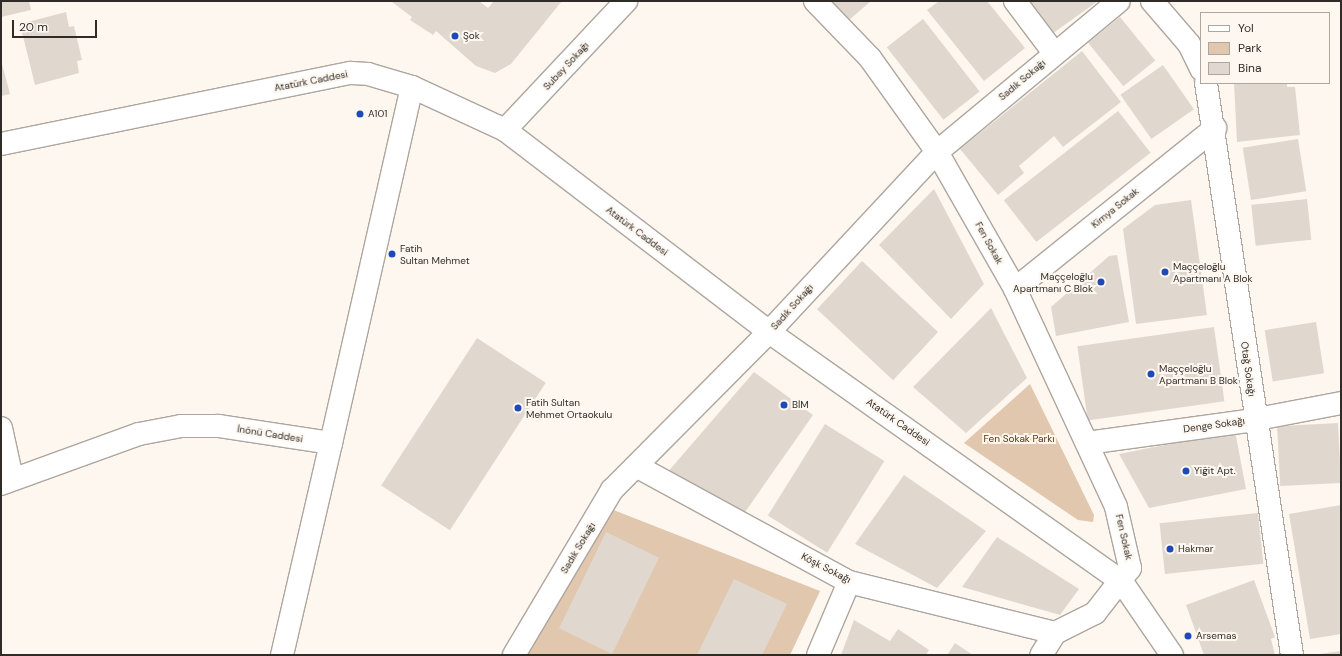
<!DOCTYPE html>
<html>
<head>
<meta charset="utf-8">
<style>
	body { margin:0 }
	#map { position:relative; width:1342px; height:656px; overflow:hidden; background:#fef7f0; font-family:"DM Sans",sans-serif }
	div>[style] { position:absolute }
	.green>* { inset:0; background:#e0c7ad }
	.building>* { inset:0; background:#e0d8cf; transform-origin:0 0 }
	.roads { filter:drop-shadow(1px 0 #aea69e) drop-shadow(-1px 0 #aea69e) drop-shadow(0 1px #aea69e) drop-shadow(0 -1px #aea69e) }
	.street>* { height:22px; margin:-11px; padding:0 11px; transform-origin:11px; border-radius:11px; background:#fff }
	.secondary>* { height:22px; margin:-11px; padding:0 11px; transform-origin:11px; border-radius:11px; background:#fff }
	.dots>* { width:11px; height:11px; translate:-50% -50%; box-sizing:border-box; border:2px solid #fef7f0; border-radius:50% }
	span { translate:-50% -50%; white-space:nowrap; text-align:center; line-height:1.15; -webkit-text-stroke:4px #fef7f0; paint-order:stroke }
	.poi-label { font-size:10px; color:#2f2c28 }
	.left { translate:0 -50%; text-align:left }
	.right { translate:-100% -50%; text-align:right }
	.street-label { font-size:10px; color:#2f2c28 }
	.park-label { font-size:10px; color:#533309 }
	.frame { position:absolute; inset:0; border:2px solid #2f2c28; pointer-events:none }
	.legend { position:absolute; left:1200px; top:12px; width:130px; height:72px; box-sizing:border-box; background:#fef7f0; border:1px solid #aba6a0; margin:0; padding:5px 7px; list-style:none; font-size:12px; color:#2f2c28 }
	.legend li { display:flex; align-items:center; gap:8px; height:20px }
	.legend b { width:20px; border:1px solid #aba6a0 }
	.scale { position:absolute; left:12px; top:20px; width:85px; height:18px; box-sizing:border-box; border:2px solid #2f2c28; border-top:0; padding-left:5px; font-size:12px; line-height:14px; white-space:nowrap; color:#2f2c28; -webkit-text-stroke:3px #fef7f0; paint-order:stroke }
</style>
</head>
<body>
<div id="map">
	<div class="green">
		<div style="clip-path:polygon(1030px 384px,1094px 515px,1093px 522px,1078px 520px,964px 443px)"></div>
		<div style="clip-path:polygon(611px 509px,820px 591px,790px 655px,527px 655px)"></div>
	</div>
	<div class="building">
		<div style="clip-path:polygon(1px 1px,29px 1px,31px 10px,1px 17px)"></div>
		<div style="clip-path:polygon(479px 1px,488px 8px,494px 1px,562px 1px,511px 64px,495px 73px,476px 66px,436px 31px,433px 35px,410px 20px,412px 17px,392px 2px)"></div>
		<div style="clip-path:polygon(832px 1px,871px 1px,848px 21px)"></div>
		<div style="clip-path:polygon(939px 1px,987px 1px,1025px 48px,984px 81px,927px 10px)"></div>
		<div style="clip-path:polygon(1027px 1px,1098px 1px,1052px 34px)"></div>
		<div style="clip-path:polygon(66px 12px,69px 27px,74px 26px,82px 60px,77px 61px,79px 73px,35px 85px,20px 24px)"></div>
		<div style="left:1120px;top:17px;width:56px;height:41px;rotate:51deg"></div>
		<div style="left:923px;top:19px;width:92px;height:46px;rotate:52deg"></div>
		<div style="clip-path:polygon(1082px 51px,1121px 102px,1063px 147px,1054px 136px,1019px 166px,1024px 173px,998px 195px,960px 149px)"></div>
		<div style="clip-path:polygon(1px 60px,10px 94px,1px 96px)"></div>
		<div style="left:1163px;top:65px;width:54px;height:52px;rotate:55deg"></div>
		<div style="clip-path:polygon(1234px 83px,1287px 83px,1287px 87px,1295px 87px,1300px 135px,1237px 142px)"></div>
		<div style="left:1118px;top:111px;width:53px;height:145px;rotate:52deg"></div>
		<div style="left:1298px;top:139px;width:53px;height:56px;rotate:81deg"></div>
		<div style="clip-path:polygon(934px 189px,984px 284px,951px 319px,879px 245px)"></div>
		<div style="left:1307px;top:199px;width:41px;height:56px;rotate:84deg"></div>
		<div style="clip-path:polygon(1191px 200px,1207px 315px,1136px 324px,1123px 229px,1155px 205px)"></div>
		<div style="clip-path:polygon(1117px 255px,1129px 322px,1056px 336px,1051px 307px,1109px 256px)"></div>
		<div style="left:862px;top:261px;width:104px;height:66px;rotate:43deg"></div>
		<div style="clip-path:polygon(991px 308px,1027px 378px,966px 433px,913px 387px)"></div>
		<div style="left:1316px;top:322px;width:52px;height:52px;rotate:81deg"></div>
		<div style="left:1214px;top:327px;width:75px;height:138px;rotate:82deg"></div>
		<div style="left:477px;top:338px;width:82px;height:176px;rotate:33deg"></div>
		<div style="clip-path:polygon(754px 372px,813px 415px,743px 515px,666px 474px)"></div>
		<div style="left:1338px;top:423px;width:60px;height:61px;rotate:87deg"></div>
		<div style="left:825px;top:424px;width:70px;height:108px;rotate:32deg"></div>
		<div style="clip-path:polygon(1235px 431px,1246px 489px,1149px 508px,1119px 454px)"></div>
		<div style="clip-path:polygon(904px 475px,986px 531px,937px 588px,855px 544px)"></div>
		<div style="clip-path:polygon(1341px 505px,1341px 634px,1310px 639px,1289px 514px)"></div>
		<div style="left:1258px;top:513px;width:51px;height:99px;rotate:84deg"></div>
		<div style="left:606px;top:532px;width:59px;height:107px;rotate:26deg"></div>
		<div style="clip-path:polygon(997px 537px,1079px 589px,1060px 615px,962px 587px)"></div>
		<div style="clip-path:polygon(734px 579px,787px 604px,762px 655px,697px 655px)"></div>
		<div style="clip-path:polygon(1254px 580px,1275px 637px,1271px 639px,1275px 655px,1204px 655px,1186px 605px)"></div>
		<div style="clip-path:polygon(854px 620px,890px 641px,898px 629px,929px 650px,926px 655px,841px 655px)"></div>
		<div style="clip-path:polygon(955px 643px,973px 655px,947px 655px)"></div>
		<div style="clip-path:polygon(1341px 651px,1341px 655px,1319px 655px,1319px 654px)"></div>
	</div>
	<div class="roads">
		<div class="street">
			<div style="left:815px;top:1px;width:79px;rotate:46deg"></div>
			<div style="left:870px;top:58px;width:115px;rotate:54.5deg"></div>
			<div style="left:937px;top:152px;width:158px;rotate:60.3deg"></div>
			<div style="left:1015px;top:289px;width:240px;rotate:65.1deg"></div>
			<div style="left:1116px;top:507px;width:63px;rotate:77.1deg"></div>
			<div style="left:1130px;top:568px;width:57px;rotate:127.9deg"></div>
			<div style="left:1095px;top:613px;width:45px;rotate:153.4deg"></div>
			<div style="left:1055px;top:633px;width:26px;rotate:122deg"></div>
			<div style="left:1015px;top:1px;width:65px;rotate:53.1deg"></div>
			<div style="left:1152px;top:1px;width:57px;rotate:49.3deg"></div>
			<div style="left:1189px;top:44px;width:28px;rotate:64deg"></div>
			<div style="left:1206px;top:83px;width:578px;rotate:81.45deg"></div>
			<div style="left:505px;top:130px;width:177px;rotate:-46.8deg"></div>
			<div style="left:1015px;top:289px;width:257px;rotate:-38.8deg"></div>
			<div style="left:1px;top:428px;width:51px;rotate:77.6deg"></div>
			<div style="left:331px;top:443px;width:365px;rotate:-77.2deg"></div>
			<div style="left:1087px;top:443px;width:162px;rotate:-7.8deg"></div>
			<div style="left:1247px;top:421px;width:96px;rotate:-10.8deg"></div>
			<div style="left:638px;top:467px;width:240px;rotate:28.6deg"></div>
			<div style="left:849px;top:582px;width:212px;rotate:13.9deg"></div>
			<div style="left:514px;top:655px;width:192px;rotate:-59.3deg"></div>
			<div style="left:612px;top:490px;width:223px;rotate:-45.2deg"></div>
			<div style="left:769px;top:332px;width:246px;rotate:-47deg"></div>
			<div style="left:937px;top:152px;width:236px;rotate:-39.7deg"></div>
			<div style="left:818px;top:655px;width:79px;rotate:-67deg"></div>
		</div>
		<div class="secondary">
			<div style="left:1px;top:144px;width:357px;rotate:-11.5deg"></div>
			<div style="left:351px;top:73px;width:17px;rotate:3deg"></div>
			<div style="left:368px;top:74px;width:46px;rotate:16.5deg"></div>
			<div style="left:412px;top:87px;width:102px;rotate:24.8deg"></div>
			<div style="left:505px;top:130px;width:332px;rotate:37.4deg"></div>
			<div style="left:769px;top:332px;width:433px;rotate:35.3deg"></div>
			<div style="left:1122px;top:582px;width:88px;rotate:55.6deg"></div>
			<div style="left:1px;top:484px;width:147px;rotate:-19.9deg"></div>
			<div style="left:139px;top:434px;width:43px;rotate:-10.8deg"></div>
			<div style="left:181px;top:426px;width:38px"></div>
			<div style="left:219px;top:426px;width:113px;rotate:8.6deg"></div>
			<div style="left:331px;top:443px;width:218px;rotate:103deg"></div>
		</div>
	</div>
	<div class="dots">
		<div style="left:455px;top:36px;background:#1d4ab8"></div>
		<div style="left:360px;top:114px;background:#1d4ab8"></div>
		<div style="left:392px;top:254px;background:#1d4ab8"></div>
		<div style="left:1165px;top:272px;background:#1d4ab8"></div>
		<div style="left:1101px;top:282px;background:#1d4ab8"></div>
		<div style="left:1151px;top:374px;background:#1d4ab8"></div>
		<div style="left:784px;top:405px;background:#1d4ab8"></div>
		<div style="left:518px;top:408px;background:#1d4ab8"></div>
		<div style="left:1186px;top:471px;background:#1d4ab8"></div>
		<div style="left:1170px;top:549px;background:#1d4ab8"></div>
		<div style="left:1188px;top:636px;background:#1d4ab8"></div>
	</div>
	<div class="poi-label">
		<span class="left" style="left:463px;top:36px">Şok</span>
		<span class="left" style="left:368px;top:114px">A101</span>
		<span class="left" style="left:400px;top:254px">Fati̇h<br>Sultan Mehmet</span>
		<span class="left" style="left:1173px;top:272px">Maççeloğlu<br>Apartmanı A Blok</span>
		<span class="right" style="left:1093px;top:282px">Maççeloğlu<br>Apartmanı C Blok</span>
		<span class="left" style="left:1159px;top:374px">Maççeloğlu<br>Apartmanı B Blok</span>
		<span class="left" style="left:526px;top:408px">Fatih Sultan<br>Mehmet Ortaokulu</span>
		<span class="left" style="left:792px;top:405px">BİM</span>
		<span class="left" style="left:1194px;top:471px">Yiğit Apt.</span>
		<span class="left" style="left:1178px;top:549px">Hakmar</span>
		<span class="left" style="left:1196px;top:636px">Arsemas</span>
	</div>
	<div class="street-label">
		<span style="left:566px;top:66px;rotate:-47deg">Subay Sokağı</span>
		<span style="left:1022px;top:80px;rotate:-40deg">Sadık Sokağı</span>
		<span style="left:311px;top:81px;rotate:-11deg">Atatürk Caddesi</span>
		<span style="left:1115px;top:208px;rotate:-39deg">Kimya Sokak</span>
		<span style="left:637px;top:231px;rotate:37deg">Atatürk Caddesi</span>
		<span style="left:989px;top:243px;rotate:61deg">Fen Sokak</span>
		<span style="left:792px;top:307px;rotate:-48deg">Sadık Sokağı</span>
		<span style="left:1248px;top:369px;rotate:82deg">Otağ Sokağı</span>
		<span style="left:898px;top:422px;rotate:35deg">Atatürk Caddesi</span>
		<span style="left:1214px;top:425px;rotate:-8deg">Denge Sokağı</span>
		<span style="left:270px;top:434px;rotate:9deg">İnönü Caddesi</span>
		<span style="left:1124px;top:537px;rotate:77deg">Fen Sokak</span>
		<span style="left:578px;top:548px;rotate:-59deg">Sadık Sokağı</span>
		<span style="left:826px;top:568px;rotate:27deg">Köşk Sokağı</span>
	</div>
	<div class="park-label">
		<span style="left:1019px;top:439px">Fen Sokak Parkı</span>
	</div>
	<div class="frame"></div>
	<ul class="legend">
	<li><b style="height:5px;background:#fff"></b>Yol</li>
	<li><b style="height:11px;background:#e0c7ad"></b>Park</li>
	<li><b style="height:11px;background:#e0d8cf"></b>Bina</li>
	</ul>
	<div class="scale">20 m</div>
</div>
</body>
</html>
